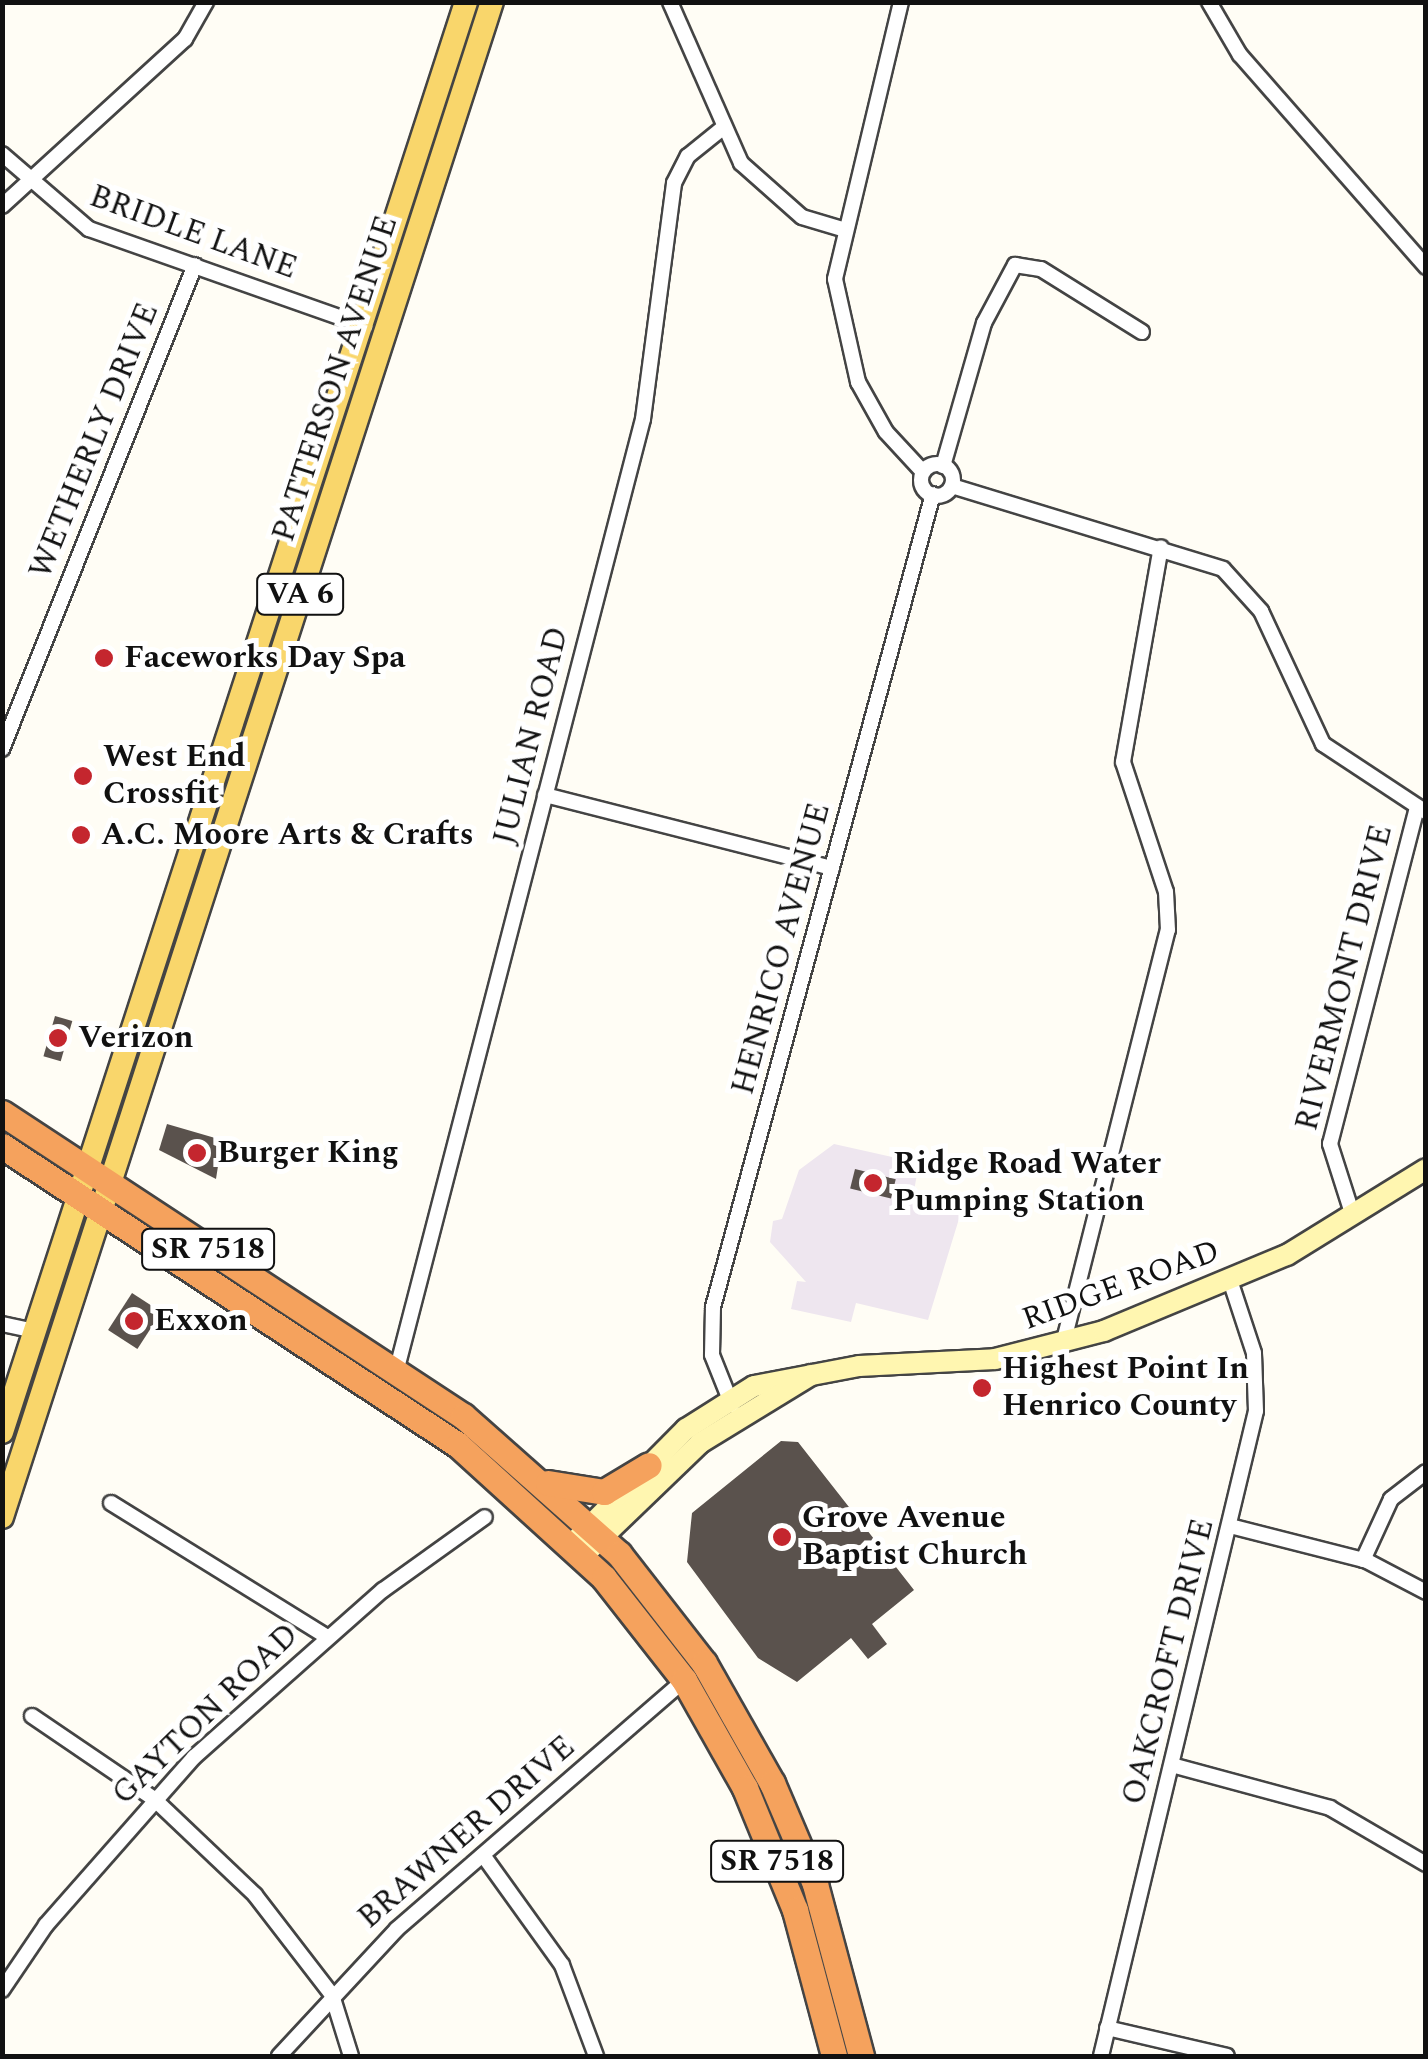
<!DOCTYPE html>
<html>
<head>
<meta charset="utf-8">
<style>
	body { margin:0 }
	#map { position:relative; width:1428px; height:2059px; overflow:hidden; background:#fffdf5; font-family:Spectral,serif }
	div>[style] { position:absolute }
	.industrial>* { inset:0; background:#eee6ef }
	.building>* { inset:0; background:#5a524d; transform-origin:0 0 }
	.roads { filter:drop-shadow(2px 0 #444) drop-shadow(-2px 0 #444) drop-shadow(0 2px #444) drop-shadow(0 -2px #444) }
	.street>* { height:14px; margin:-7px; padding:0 7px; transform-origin:7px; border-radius:7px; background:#fff }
	.street>.ring { margin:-7px; padding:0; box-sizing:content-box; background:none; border:14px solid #fff; border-radius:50% }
	.secondary>* { height:20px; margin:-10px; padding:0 10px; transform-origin:10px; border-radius:10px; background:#fff6b0 }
	.primary>* { height:22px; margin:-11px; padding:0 11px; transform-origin:11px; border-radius:11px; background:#f9d66b }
	.highway>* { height:25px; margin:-12.5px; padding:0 12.5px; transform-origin:12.5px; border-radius:12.5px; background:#f5a25d }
	.dots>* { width:28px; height:28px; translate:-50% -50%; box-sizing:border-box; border:5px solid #fff; border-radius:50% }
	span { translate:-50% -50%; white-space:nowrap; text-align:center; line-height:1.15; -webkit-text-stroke:10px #fff; paint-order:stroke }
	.shield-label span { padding:2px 8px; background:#fff; border:2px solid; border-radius:8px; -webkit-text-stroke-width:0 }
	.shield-label { font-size:30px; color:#111; font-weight:700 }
	.street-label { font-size:32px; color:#111 }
	.poi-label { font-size:32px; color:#111; font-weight:700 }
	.left { translate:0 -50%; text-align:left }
	.frame { position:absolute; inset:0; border:5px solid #111; pointer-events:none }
</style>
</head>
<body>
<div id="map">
	<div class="industrial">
		<div style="clip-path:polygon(834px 1144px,919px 1163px,912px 1202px,962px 1209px,928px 1320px,856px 1303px,851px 1322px,791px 1309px,797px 1281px,806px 1282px,770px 1242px,773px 1221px,782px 1219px,799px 1170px)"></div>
	</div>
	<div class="building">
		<div style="left:55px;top:1016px;width:18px;height:42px;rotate:16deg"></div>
		<div style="clip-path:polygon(167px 1124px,222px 1140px,216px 1179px,159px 1150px)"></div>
		<div style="left:855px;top:1169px;width:42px;height:20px;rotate:14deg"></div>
		<div style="left:132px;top:1293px;width:35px;height:44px;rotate:33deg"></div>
		<div style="clip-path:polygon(781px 1441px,798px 1442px,914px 1590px,872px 1624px,887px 1644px,868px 1659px,851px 1638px,797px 1682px,758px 1658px,687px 1562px,692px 1513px)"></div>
	</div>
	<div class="roads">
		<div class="street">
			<div style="left:670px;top:2px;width:176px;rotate:66.2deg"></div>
			<div style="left:741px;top:163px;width:81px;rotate:41.5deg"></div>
			<div style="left:802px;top:217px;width:42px;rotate:16.7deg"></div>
			<div style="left:901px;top:2px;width:285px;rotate:103.4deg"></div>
			<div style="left:835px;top:279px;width:106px;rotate:77.4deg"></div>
			<div style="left:858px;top:382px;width:57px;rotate:60.8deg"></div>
			<div style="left:886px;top:432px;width:54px;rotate:47.2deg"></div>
			<div style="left:1209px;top:2px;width:61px;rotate:59.7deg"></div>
			<div style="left:1240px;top:55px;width:282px;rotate:48.7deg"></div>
			<div style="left:2px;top:154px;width:115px;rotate:40.8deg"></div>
			<div style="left:89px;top:229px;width:293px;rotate:19.4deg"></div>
			<div style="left:2px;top:206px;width:248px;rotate:-42.4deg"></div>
			<div style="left:185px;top:39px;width:43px;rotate:-60.4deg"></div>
			<div class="ring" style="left:921px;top:464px;width:18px;height:18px"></div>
			<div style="left:943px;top:466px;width:149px;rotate:-74deg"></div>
			<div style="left:984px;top:323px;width:66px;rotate:-61.9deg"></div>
			<div style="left:1015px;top:265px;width:26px;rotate:9deg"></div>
			<div style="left:1041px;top:269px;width:119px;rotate:32deg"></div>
			<div style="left:952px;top:486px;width:283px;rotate:17deg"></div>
			<div style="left:1223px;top:569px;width:57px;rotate:47.9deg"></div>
			<div style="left:1261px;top:611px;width:147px;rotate:65deg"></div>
			<div style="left:1323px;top:744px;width:123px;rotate:33.4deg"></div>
			<div style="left:2px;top:749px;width:521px;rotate:-68.26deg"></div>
			<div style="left:545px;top:795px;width:296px;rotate:14.3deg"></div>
			<div style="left:1353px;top:1216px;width:76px;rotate:-107.7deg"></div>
			<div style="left:1330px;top:1144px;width:347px;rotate:-75.5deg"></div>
			<div style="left:2px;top:1324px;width:35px;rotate:12deg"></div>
			<div style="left:1063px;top:1344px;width:427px;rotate:-75.8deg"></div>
			<div style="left:1168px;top:930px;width:38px;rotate:-93deg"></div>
			<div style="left:1166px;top:892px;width:137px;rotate:-108.3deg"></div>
			<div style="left:1123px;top:762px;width:218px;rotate:-80deg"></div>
			<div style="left:396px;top:1372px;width:984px;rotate:-75.47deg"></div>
			<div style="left:643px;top:419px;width:238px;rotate:-82.5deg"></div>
			<div style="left:674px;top:183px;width:30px;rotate:-63deg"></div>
			<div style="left:688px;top:156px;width:46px;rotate:-38.9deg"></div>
			<div style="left:732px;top:1405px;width:54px;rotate:-111.8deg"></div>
			<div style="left:712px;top:1355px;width:48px;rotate:-88.8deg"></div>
			<div style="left:713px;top:1307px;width:842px;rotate:-74.86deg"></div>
			<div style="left:111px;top:1503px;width:254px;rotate:31.8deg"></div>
			<div style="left:1230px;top:1526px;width:141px;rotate:14.3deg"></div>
			<div style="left:1367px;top:1561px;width:67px;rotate:27.7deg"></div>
			<div style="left:1363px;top:1560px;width:67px;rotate:-65.3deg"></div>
			<div style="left:1391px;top:1499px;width:44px;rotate:-37.6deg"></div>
			<div style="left:32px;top:1716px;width:148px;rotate:34.2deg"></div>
			<div style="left:154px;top:1799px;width:139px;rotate:43.5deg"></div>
			<div style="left:255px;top:1895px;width:126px;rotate:52.4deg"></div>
			<div style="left:332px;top:1995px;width:64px;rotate:72.7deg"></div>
			<div style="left:1172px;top:1765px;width:164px;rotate:15.2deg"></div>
			<div style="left:1330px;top:1808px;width:111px;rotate:30.3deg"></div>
			<div style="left:483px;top:1855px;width:135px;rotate:54.3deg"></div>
			<div style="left:562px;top:1965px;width:97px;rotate:69.5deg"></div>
			<div style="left:2px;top:1990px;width:78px;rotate:-55.9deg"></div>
			<div style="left:46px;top:1925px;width:224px;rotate:-48.6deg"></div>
			<div style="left:194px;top:1757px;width:252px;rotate:-41.5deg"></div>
			<div style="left:383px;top:1590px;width:125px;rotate:-35.6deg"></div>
			<div style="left:1107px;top:2028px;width:123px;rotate:13.1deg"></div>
			<div style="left:279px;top:2056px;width:173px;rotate:-47.1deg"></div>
			<div style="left:397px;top:1929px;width:385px;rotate:-40.9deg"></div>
			<div style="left:1101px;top:2056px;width:663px;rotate:-76.49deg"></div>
			<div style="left:1256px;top:1411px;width:58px;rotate:-92deg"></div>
			<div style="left:1254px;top:1353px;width:77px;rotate:-108.2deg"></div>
		</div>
		<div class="secondary">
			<div style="left:572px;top:1544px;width:162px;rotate:-45.3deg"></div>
			<div style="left:686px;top:1429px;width:80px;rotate:-32.3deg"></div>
			<div style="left:754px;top:1386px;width:107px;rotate:-10.8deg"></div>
			<div style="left:859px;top:1366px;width:136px;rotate:-2.9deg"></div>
			<div style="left:995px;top:1359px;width:113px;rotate:-14.4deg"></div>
			<div style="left:1104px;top:1331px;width:198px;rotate:-22.6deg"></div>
			<div style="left:1287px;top:1255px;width:163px;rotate:-31.7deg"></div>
			<div style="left:590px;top:1549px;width:153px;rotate:-43.9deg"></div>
			<div style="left:700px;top:1443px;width:130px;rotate:-31.5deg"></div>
		</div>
		<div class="primary">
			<div style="left:2px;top:1432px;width:1503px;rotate:-72.02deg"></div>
			<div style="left:2px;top:1517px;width:1592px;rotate:-72.08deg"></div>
		</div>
		<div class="highway">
			<div style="left:2px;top:1113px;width:552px;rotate:33.32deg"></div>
			<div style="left:463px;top:1416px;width:208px;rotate:41.5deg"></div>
			<div style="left:619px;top:1554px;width:138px;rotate:52.1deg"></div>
			<div style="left:704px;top:1663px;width:138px;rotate:60.5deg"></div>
			<div style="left:772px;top:1783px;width:110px;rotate:66.9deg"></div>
			<div style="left:815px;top:1884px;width:178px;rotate:75deg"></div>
			<div style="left:2px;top:1146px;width:545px;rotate:33.25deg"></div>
			<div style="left:458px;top:1445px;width:197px;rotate:42.3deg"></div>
			<div style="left:604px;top:1578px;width:130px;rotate:51.9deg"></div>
			<div style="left:684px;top:1680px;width:124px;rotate:60.5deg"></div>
			<div style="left:745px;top:1788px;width:132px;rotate:67.7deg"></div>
			<div style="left:795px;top:1910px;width:151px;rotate:75deg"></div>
			<div style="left:548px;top:1483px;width:57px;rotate:9.1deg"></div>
			<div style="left:604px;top:1492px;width:52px;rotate:-31deg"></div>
		</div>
	</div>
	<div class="dots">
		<div style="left:104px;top:658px;background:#c4262e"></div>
		<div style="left:83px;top:776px;background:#c4262e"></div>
		<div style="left:81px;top:835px;background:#c4262e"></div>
		<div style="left:58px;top:1038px;background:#c4262e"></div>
		<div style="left:197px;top:1153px;background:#c4262e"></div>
		<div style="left:873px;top:1183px;background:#c4262e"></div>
		<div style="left:134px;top:1321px;background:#c4262e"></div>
		<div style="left:982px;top:1388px;background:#c4262e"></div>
		<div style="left:782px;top:1537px;background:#c4262e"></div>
	</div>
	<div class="shield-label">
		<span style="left:300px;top:594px">VA 6</span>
		<span style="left:208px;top:1249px">SR 7518</span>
		<span style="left:777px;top:1861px">SR 7518</span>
	</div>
	<div class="street-label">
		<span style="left:193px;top:233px;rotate:20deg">BRIDLE LANE</span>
		<span style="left:336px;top:379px;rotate:-72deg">PATTERSON AVENUE</span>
		<span style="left:95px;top:441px;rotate:-68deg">WETHERLY DRIVE</span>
		<span style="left:532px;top:736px;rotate:-76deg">JULIAN ROAD</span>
		<span style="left:782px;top:949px;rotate:-75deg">HENRICO AVENUE</span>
		<span style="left:1345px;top:978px;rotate:-76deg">RIVERMONT DRIVE</span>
		<span style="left:1121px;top:1286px;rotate:-20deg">RIDGE ROAD</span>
		<span style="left:1169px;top:1662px;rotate:-76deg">OAKCROFT DRIVE</span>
		<span style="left:206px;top:1715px;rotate:-44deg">GAYTON ROAD</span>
		<span style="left:467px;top:1833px;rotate:-41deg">BRAWNER DRIVE</span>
	</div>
	<div class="poi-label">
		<span class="left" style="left:124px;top:658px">Faceworks Day Spa</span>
		<span class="left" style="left:103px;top:776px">West End<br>Crossfit</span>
		<span class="left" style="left:101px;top:835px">A.C. Moore Arts &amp; Crafts</span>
		<span class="left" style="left:78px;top:1038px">Verizon</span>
		<span class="left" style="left:217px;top:1153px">Burger King</span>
		<span class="left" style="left:893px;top:1183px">Ridge Road Water<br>Pumping Station</span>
		<span class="left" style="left:154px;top:1321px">Exxon</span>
		<span class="left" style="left:1002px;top:1388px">Highest Point In<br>Henrico County</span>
		<span class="left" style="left:802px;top:1537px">Grove Avenue<br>Baptist Church</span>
	</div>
	<div class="frame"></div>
</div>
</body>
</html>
